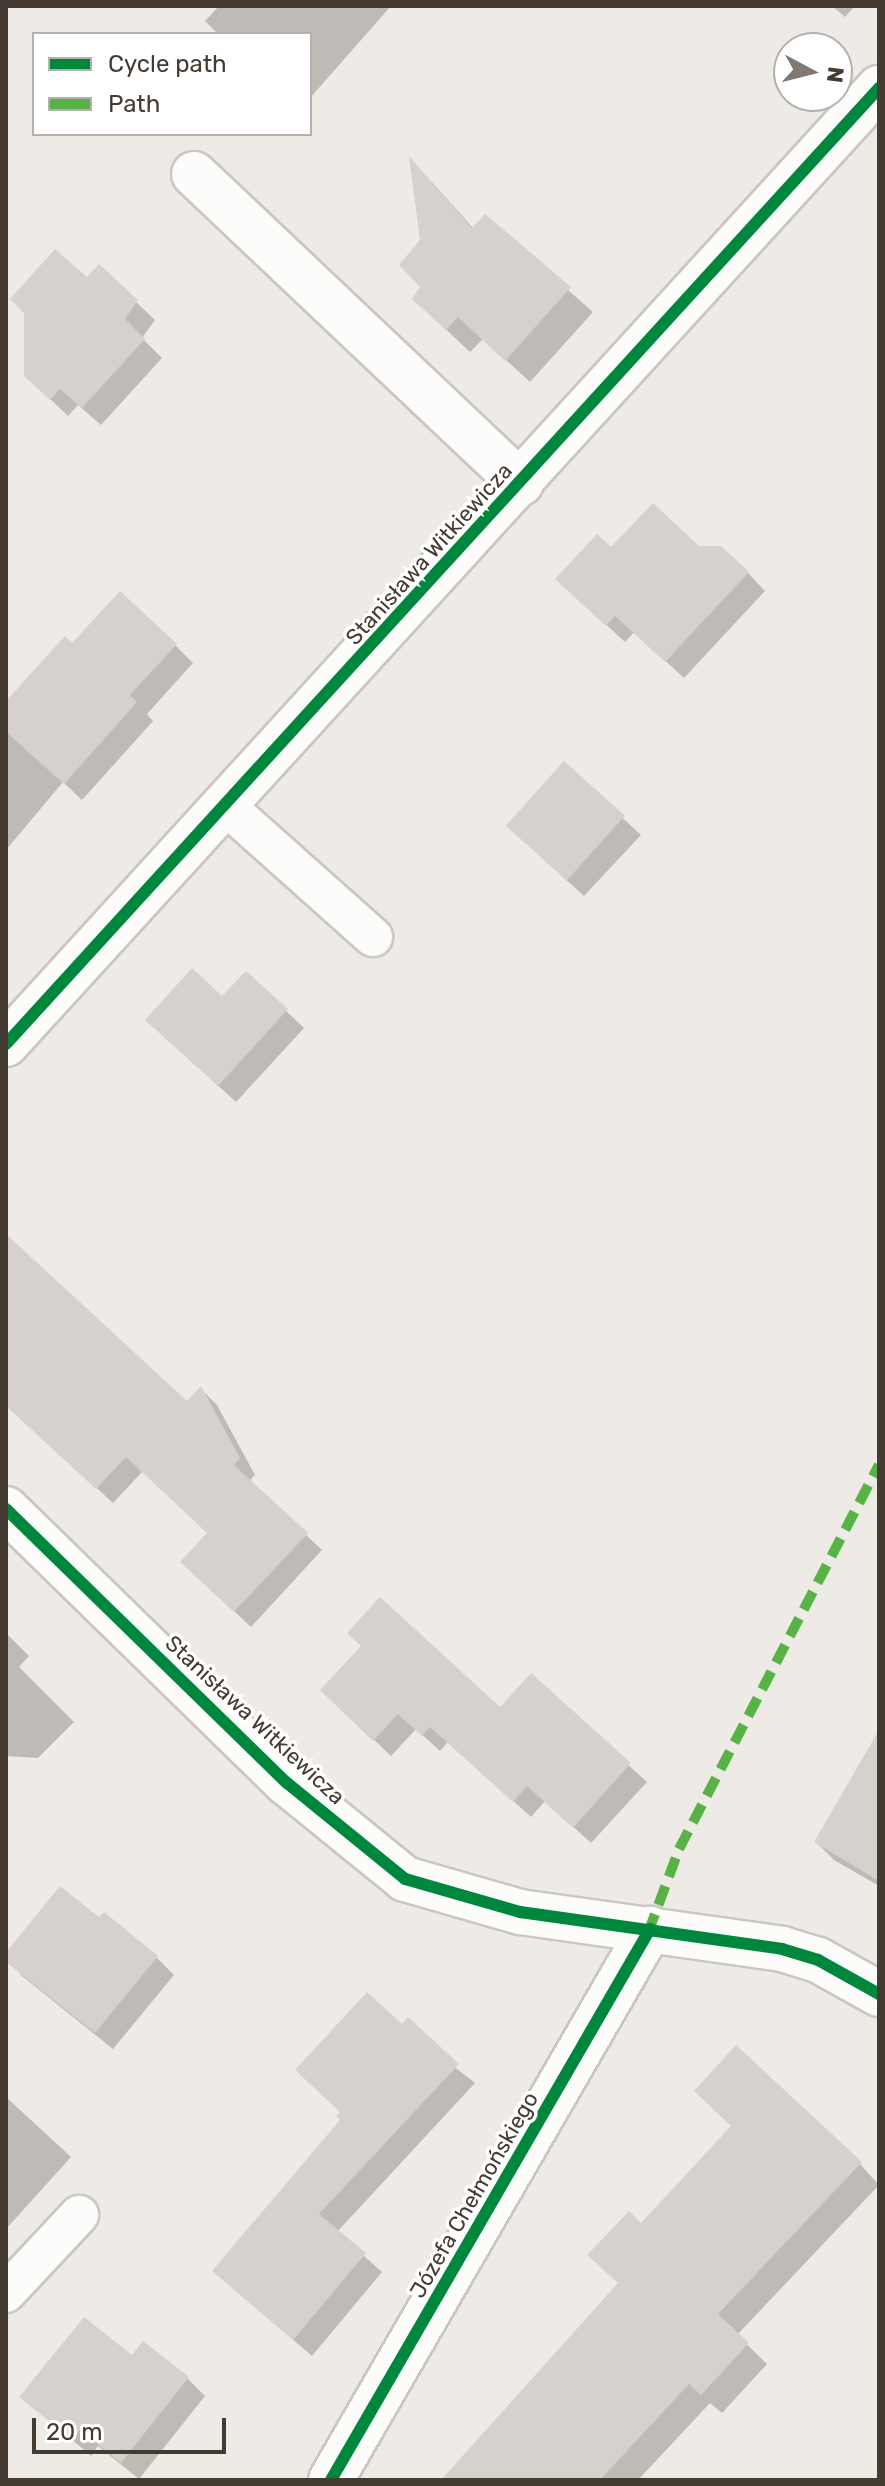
<!DOCTYPE html>
<html>
<head>
<meta charset="utf-8">
<style>
	body { margin:0 }
	#map { position:relative; width:885px; height:2486px; overflow:hidden; background:#eeeae5; font-family:Rubik,sans-serif }
	div>[style] { position:absolute }
	.shadow>* { inset:0; background:#0003 }
	.building>* { inset:0; background:#d6d1cc; transform-origin:0 0 }
	.roads { filter:drop-shadow(2px 0 #cbc6c1) drop-shadow(-2px 0 #cbc6c1) drop-shadow(0 2px #cbc6c1) drop-shadow(0 -2px #cbc6c1) }
	.service>* { height:38px; margin:-19px; padding:0 19px; transform-origin:19px; border-radius:19px; background:#fcfcfb }
	.minor>* { height:44px; margin:-22px; padding:0 22px; transform-origin:22px; border-radius:22px; background:#fcfcfb }
	.quiet>* { height:10px; margin-top:-5px; transform-origin:0; background:repeating-linear-gradient(90deg,#57b346 0 20px,transparent 0 30px) }
	.cycleway>* { height:12px; margin:-6px; padding:0 6px; transform-origin:6px; border-radius:6px; background:#00873e }
	span { translate:-50% -50%; white-space:nowrap; text-align:center; line-height:1.15; -webkit-text-stroke:7px #fff; paint-order:stroke }
	.street-label { font-size:22px; color:#443b32 }
	.frame { position:absolute; inset:0; border:8px solid #443b32; pointer-events:none }
	.legend { position:absolute; left:32px; top:32px; width:280px; height:104px; box-sizing:border-box; background:#fff; border:2px solid #b4b1ad; margin:0; padding:10px 14px; list-style:none; font-size:24px; color:#443b32 }
	.legend li { display:flex; align-items:center; gap:16px; height:40px }
	.legend b { width:40px; border:2px solid #b4b1ad }
	.north { position:absolute; left:773px; top:32px; width:80px; height:80px; box-sizing:border-box; background:#fff; border:2px solid #b4b1ad; border-radius:50%; rotate:97deg; font-size:22px; font-weight:700; line-height:32px; text-align:center; color:#443b32 }
	.north::after { content:''; display:block; margin:auto; width:28px; height:36px; background:#807871; clip-path:polygon(50% 0,100% 100%,50% 72%,0 100%) }
	.scale { position:absolute; left:32px; top:2418px; width:194px; height:36px; box-sizing:border-box; border:4px solid #443b32; border-top:0; padding-left:10px; font-size:24px; line-height:28px; white-space:nowrap; color:#443b32; -webkit-text-stroke:6px #fff; paint-order:stroke }
</style>
</head>
<body>
<div id="map">
	<div class="shadow">
		<div style="clip-path:polygon(219px 6px,391px 6px,310px 98px,310px 34px,218px 34px,205px 21px)"></div>
		<div style="clip-path:polygon(832px 6px,855px 6px,845px 17px)"></div>
		<div style="clip-path:polygon(432px 182px,474px 229px,485px 217px,593px 312px,530px 382px,483px 339px,470px 352px,438px 322px,423px 287px,422px 240px)"></div>
		<div style="clip-path:polygon(99px 267px,155px 320px,142px 338px,162px 358px,101px 425px,78px 405px,68px 416px,44px 393px,87px 280px)"></div>
		<div style="clip-path:polygon(698px 547px,748px 573px,765px 591px,684px 678px,634px 632px,625px 642px,575px 596px,611px 550px)"></div>
		<div style="clip-path:polygon(175px 645px,193px 663px,147px 714px,153px 721px,82px 800px,63px 782px,6px 850px,6px 704px,72px 646px)"></div>
		<div style="clip-path:polygon(564px 764px,641px 835px,584px 896px,525px 842px)"></div>
		<div style="clip-path:polygon(246px 973px,304px 1028px,236px 1102px,165px 1037px,222px 999px)"></div>
		<div style="clip-path:polygon(6px 1237px,187px 1404px,201px 1389px,217px 1405px,255px 1475px,249px 1481px,322px 1550px,251px 1627px,199px 1578px,209px 1534px,143px 1471px,113px 1503px,40px 1436px,6px 1352px)"></div>
		<div style="clip-path:polygon(6px 1633px,29px 1656px,19px 1667px,74px 1722px,38px 1758px,6px 1756px)"></div>
		<div style="clip-path:polygon(531px 1676px,647px 1782px,591px 1843px,545px 1801px,531px 1817px,448px 1742px,440px 1751px,416px 1729px,391px 1756px,340px 1707px,500px 1710px)"></div>
		<div style="clip-path:polygon(879px 1765px,879px 1886px,834px 1860px,816px 1842px)"></div>
		<div style="clip-path:polygon(6px 1956px,156px 1957px,174px 1975px,113px 2049px,22px 1976px)"></div>
		<div style="clip-path:polygon(402px 2026px,475px 2083px,337px 2232px,382px 2272px,312px 2356px,214px 2271px,342px 2120px)"></div>
		<div style="clip-path:polygon(6px 2097px,71px 2157px,6px 2229px)"></div>
		<div style="clip-path:polygon(860px 2164px,879px 2185px,737px 2335px,767px 2364px,722px 2413px,710px 2403px,638px 2480px,460px 2480px,620px 2284px,641px 2226px)"></div>
		<div style="clip-path:polygon(132px 2358px,188px 2379px,205px 2396px,139px 2479px,98px 2446px,91px 2456px,22px 2397px)"></div>
	</div>
	<div class="building">
		<div style="clip-path:polygon(409px 156px,472px 228px,485px 214px,571px 287px,505px 361px,458px 317px,446px 330px,412px 299px,420px 287px,399px 265px,420px 240px)"></div>
		<div style="clip-path:polygon(55px 249px,87px 277px,99px 264px,138px 300px,125px 319px,145px 339px,82px 408px,60px 389px,50px 400px,24px 376px,24px 313px,10px 299px)"></div>
		<div style="clip-path:polygon(653px 503px,699px 546px,721px 546px,749px 572px,665px 662px,615px 616px,606px 626px,555px 579px,597px 534px,611px 547px)"></div>
		<div style="clip-path:polygon(120px 591px,177px 644px,130px 695px,137px 702px,64px 784px,6px 732px,6px 701px,65px 636px,72px 643px)"></div>
		<div style="left:564px;top:761px;width:82px;height:87px;rotate:42deg"></div>
		<div style="clip-path:polygon(192px 968px,222px 996px,246px 971px,288px 1009px,218px 1086px,145px 1020px)"></div>
		<div style="clip-path:polygon(6px 1234px,187px 1401px,201px 1386px,240px 1458px,234px 1465px,308px 1533px,234px 1612px,180px 1562px,207px 1533px,126px 1457px,96px 1489px,6px 1406px)"></div>
		<div style="clip-path:polygon(380px 1597px,500px 1707px,531px 1673px,631px 1763px,573px 1828px,527px 1786px,513px 1802px,430px 1727px,422px 1736px,398px 1714px,373px 1741px,320px 1690px,361px 1646px,347px 1633px)"></div>
		<div style="clip-path:polygon(879px 1730px,879px 1881px,814px 1842px)"></div>
		<div style="clip-path:polygon(60px 1886px,99px 1917px,104px 1912px,158px 1956px,95px 2033px,6px 1962px,6px 1952px)"></div>
		<div style="clip-path:polygon(367px 1992px,402px 2024px,408px 2017px,459px 2064px,319px 2214px,366px 2253px,293px 2340px,212px 2271px,340px 2120px,336px 2116px,340px 2112px,295px 2070px)"></div>
		<div style="clip-path:polygon(736px 2045px,862px 2162px,718px 2314px,749px 2343px,701px 2395px,689px 2384px,600px 2480px,441px 2480px,618px 2283px,587px 2255px,629px 2211px,641px 2223px,731px 2126px,694px 2091px)"></div>
		<div style="clip-path:polygon(84px 2317px,132px 2355px,143px 2341px,189px 2377px,121px 2463px,80px 2430px,72px 2440px,19px 2397px)"></div>
	</div>
	<div class="roads">
		<div class="service">
			<div style="left:226px;top:806px;width:197px;rotate:41.7deg"></div>
			<div style="left:6px;top:2293px;width:107px;rotate:-46.9deg"></div>
		</div>
		<div class="minor">
			<div style="left:194px;top:174px;width:450px;rotate:43.4deg"></div>
			<div style="left:6px;top:1044px;width:1295px;rotate:-47.6deg"></div>
			<div style="left:6px;top:1509px;width:392px;rotate:44.3deg"></div>
			<div style="left:287px;top:1783px;width:152px;rotate:39.1deg"></div>
			<div style="left:405px;top:1879px;width:120px;rotate:16deg"></div>
			<div style="left:520px;top:1912px;width:265px;rotate:8deg"></div>
			<div style="left:782px;top:1949px;width:38px;rotate:17deg"></div>
			<div style="left:818px;top:1960px;width:70px;rotate:29.1deg"></div>
			<div style="left:331px;top:2480px;width:637px;rotate:-59.93deg"></div>
		</div>
	</div>
	<div class="quiet">
		<div style="left:648px;top:1933px;width:90px;rotate:-69.7deg"></div>
		<div style="left:679px;top:1849px;width:433px;rotate:-62.5deg"></div>
	</div>
	<div class="cycleway">
		<div style="left:6px;top:1044px;width:1295px;rotate:-47.6deg"></div>
		<div style="left:6px;top:1509px;width:392px;rotate:44.3deg"></div>
		<div style="left:287px;top:1783px;width:152px;rotate:39.1deg"></div>
		<div style="left:405px;top:1879px;width:120px;rotate:16deg"></div>
		<div style="left:520px;top:1912px;width:265px;rotate:8deg"></div>
		<div style="left:782px;top:1949px;width:38px;rotate:17deg"></div>
		<div style="left:818px;top:1960px;width:70px;rotate:29.1deg"></div>
		<div style="left:331px;top:2480px;width:637px;rotate:-59.93deg"></div>
	</div>
	<div class="street-label">
		<span style="left:429px;top:554px;rotate:-48deg">Stanisława Witkiewicza</span>
		<span style="left:255px;top:1720px;rotate:43deg">Stanisława Witkiewicza</span>
		<span style="left:474px;top:2195px;rotate:-60deg">Józefa Chełmońskiego</span>
	</div>
	<div class="frame"></div>
	<ul class="legend">
	<li><b style="height:10px;background:#00873e"></b>Cycle path</li>
	<li><b style="height:10px;background:#57b346"></b>Path</li>
	</ul>
	<div class="north">N</div>
	<div class="scale">20 m</div>
</div>
</body>
</html>
